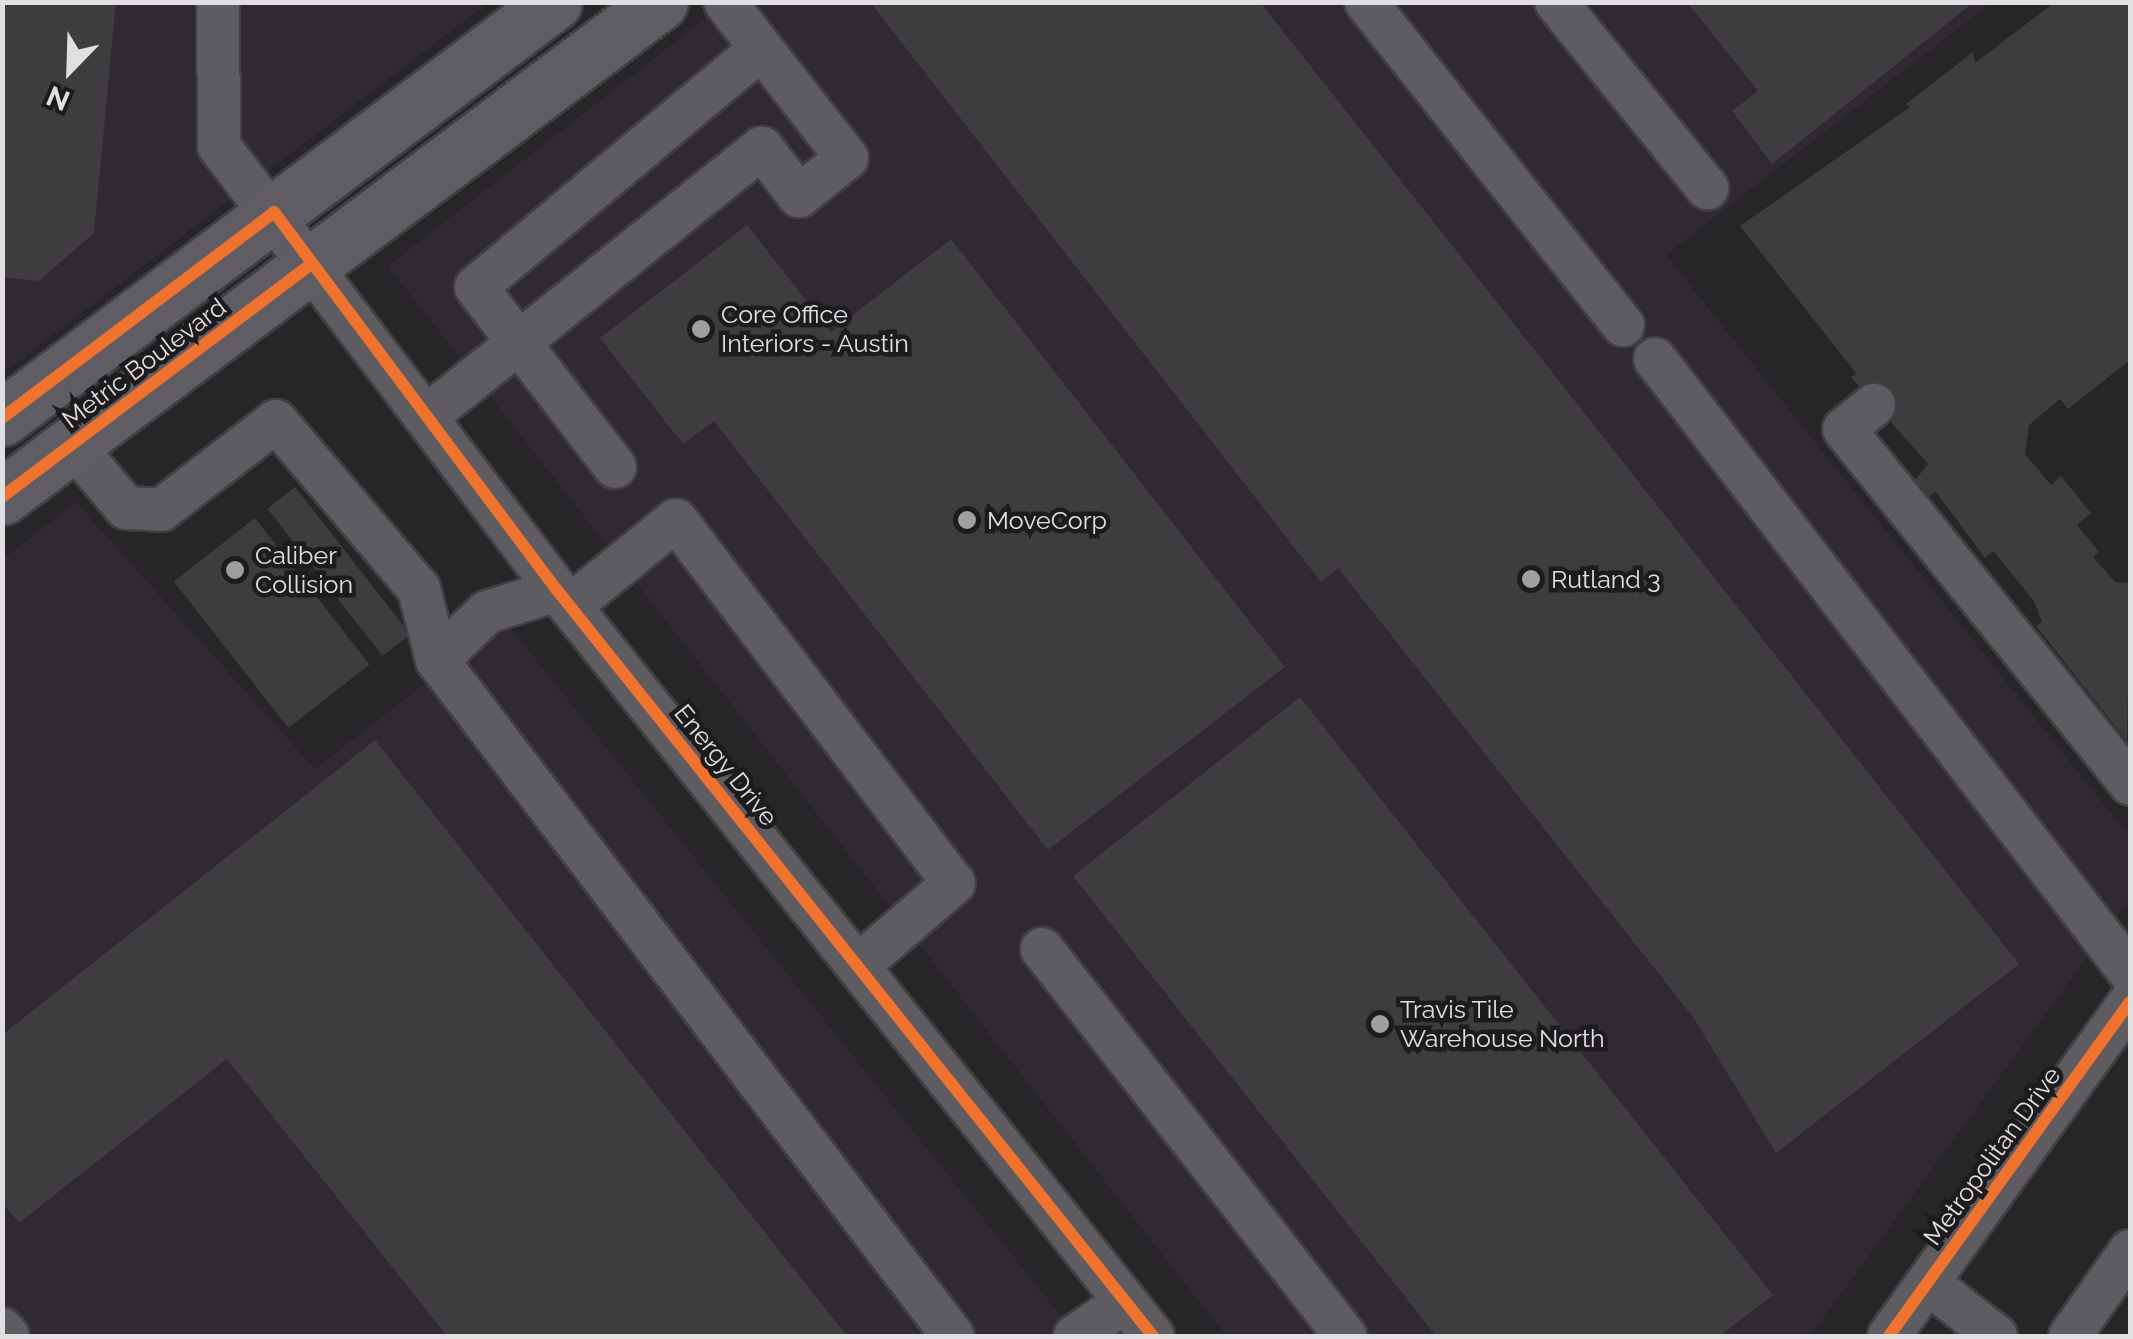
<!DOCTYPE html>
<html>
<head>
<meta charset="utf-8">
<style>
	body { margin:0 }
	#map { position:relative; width:2133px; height:1339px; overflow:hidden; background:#272528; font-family:Raleway,sans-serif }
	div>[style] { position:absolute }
	.built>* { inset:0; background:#2f2932 }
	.building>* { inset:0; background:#3e3c3e; transform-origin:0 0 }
	.roads { filter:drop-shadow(2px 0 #414041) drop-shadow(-2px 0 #414041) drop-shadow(0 2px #414041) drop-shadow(0 -2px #414041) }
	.minor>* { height:42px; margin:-21px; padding:0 21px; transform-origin:21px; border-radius:21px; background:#5e5b61 }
	.major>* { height:55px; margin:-27.5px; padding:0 27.5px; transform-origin:27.5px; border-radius:27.5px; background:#605c63 }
	.cycleway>* { height:12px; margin:-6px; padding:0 6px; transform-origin:6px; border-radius:6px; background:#ef722f }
	.dots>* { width:28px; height:28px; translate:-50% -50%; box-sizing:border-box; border:5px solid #1e1b1f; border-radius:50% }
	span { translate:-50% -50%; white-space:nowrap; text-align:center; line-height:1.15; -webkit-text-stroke:9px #1e1b1f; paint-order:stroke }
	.poi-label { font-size:25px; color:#e1dfe2 }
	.left { translate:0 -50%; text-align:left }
	.street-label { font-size:25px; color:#e1dfe2 }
	.frame { position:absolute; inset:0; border:5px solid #e1dfe2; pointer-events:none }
	.north { position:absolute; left:20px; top:20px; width:100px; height:100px; -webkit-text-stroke:8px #1e1b1f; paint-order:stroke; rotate:203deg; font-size:28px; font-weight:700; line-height:40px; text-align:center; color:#e1dfe2 }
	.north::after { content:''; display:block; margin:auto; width:35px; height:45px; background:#e1dfe2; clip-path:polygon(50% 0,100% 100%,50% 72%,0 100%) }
</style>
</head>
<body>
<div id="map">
	<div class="built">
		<div style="clip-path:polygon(3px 3px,488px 3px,3px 373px)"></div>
		<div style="clip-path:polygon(725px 3px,1991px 3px,1666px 255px,2130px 837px,2130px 899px,1810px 1336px,1226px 1336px,388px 266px)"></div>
		<div style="clip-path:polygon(76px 502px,315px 769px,505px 621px,1077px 1336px,3px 1336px,3px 559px)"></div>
	</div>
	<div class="building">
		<div style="clip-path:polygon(2px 2px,116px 2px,94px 233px,39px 281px,2px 277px)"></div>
		<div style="clip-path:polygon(870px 2px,1260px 2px,2019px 964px,1776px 1153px,1693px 1017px,1338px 568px,1321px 582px)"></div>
		<div style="clip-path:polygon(1687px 2px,1974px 2px,1772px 164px,1732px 111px,1758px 91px)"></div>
		<div style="clip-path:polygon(2055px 2px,2130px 2px,2130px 360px,2068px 409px,2060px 399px,2029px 425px,2025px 454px,2051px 485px,2061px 476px,2091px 513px,2077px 525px,2099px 552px,2093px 557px,2115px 582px,2130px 583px,2127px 741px,2036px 626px,2042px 622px,2034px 601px,1993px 551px,1985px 558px,1936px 492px,1929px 496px,1915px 480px,1928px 464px,1851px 377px,1856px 373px,1740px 226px,1910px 107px,1906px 104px,1973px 52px,1975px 63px)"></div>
		<div style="clip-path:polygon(747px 225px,831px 332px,951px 239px,1285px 667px,1048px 850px,714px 421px,683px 444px,600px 338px)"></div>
		<div style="left:295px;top:487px;width:187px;height:35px;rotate:52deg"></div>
		<div style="left:255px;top:518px;width:186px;height:103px;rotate:52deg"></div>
		<div style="clip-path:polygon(1300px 697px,1773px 1295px,1720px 1336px,1436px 1336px,1073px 876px)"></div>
		<div style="clip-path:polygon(375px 740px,847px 1336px,447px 1336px,227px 1059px,19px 1223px,2px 1202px,2px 1035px)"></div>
	</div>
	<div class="roads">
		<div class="minor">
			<div style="left:218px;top:2px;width:144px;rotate:89.6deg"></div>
			<div style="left:219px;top:146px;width:558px;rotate:52.72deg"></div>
			<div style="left:557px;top:590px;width:955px;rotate:51.38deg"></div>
			<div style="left:1366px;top:2px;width:413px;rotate:51.5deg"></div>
			<div style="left:1556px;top:2px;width:240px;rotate:50.9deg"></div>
			<div style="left:1655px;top:359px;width:776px;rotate:52.27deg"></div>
			<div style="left:1874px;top:405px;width:38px;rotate:141deg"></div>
			<div style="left:1844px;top:429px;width:456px;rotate:51.1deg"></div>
			<div style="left:427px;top:416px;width:429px;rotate:-38.7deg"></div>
			<div style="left:762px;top:148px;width:61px;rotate:52.4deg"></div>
			<div style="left:799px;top:196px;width:61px;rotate:-38.4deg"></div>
			<div style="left:847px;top:158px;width:198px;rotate:-128deg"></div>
			<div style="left:73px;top:445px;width:82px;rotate:49.9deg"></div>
			<div style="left:126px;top:508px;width:35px;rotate:3deg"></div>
			<div style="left:161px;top:510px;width:145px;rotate:-37.7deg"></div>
			<div style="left:276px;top:421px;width:221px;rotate:49.6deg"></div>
			<div style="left:419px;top:589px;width:73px;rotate:75.8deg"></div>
			<div style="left:437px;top:660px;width:850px;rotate:52.65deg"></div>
			<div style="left:615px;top:467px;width:227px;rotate:-127.7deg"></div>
			<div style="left:476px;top:287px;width:371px;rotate:-39.9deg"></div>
			<div style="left:570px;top:606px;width:136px;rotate:-39.1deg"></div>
			<div style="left:676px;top:520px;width:457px;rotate:52.6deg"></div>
			<div style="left:954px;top:883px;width:127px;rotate:139.2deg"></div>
			<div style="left:437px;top:660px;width:69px;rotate:-43.8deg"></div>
			<div style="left:487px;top:612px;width:73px;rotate:-17.4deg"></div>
			<div style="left:1042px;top:949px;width:492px;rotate:51.9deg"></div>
			<div style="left:1928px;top:1283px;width:86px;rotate:37.9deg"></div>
			<div style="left:2px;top:1329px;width:9px;rotate:49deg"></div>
			<div style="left:1075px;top:1336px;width:60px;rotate:-34.2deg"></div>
			<div style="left:1889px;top:1336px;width:412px;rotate:-54.2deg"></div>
			<div style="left:2070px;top:1336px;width:104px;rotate:-54.8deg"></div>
		</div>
		<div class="major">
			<div style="left:2px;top:418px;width:691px;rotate:-37deg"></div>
			<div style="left:2px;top:497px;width:823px;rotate:-36.95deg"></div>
		</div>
	</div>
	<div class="cycleway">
		<div style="left:2px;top:418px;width:341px;rotate:-37.1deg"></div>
		<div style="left:274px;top:212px;width:472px;rotate:53.2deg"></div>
		<div style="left:557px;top:590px;width:955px;rotate:51.38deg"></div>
		<div style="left:2px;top:497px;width:387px;rotate:-37deg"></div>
		<div style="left:1889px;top:1336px;width:412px;rotate:-54.2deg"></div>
	</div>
	<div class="dots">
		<div style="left:701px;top:329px;background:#a09ea1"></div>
		<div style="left:967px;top:520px;background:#a09ea1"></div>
		<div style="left:235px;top:570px;background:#a09ea1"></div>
		<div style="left:1531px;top:579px;background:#a09ea1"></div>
		<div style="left:1380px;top:1024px;background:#a09ea1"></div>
	</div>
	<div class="poi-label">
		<span class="left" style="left:721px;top:329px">Core Office<br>Interiors - Austin</span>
		<span class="left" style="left:987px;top:520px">MoveCorp</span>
		<span class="left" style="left:255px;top:570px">Caliber<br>Collision</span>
		<span class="left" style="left:1551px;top:579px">Rutland 3</span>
		<span class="left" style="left:1400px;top:1024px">Travis Tile<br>Warehouse North</span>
	</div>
	<div class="street-label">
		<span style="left:144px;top:363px;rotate:-37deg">Metric Boulevard</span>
		<span style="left:726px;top:765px;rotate:51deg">Energy Drive</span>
		<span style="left:1992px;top:1156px;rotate:-54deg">Metropolitan Drive</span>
	</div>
	<div class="frame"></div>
	<div class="north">N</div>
</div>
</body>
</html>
